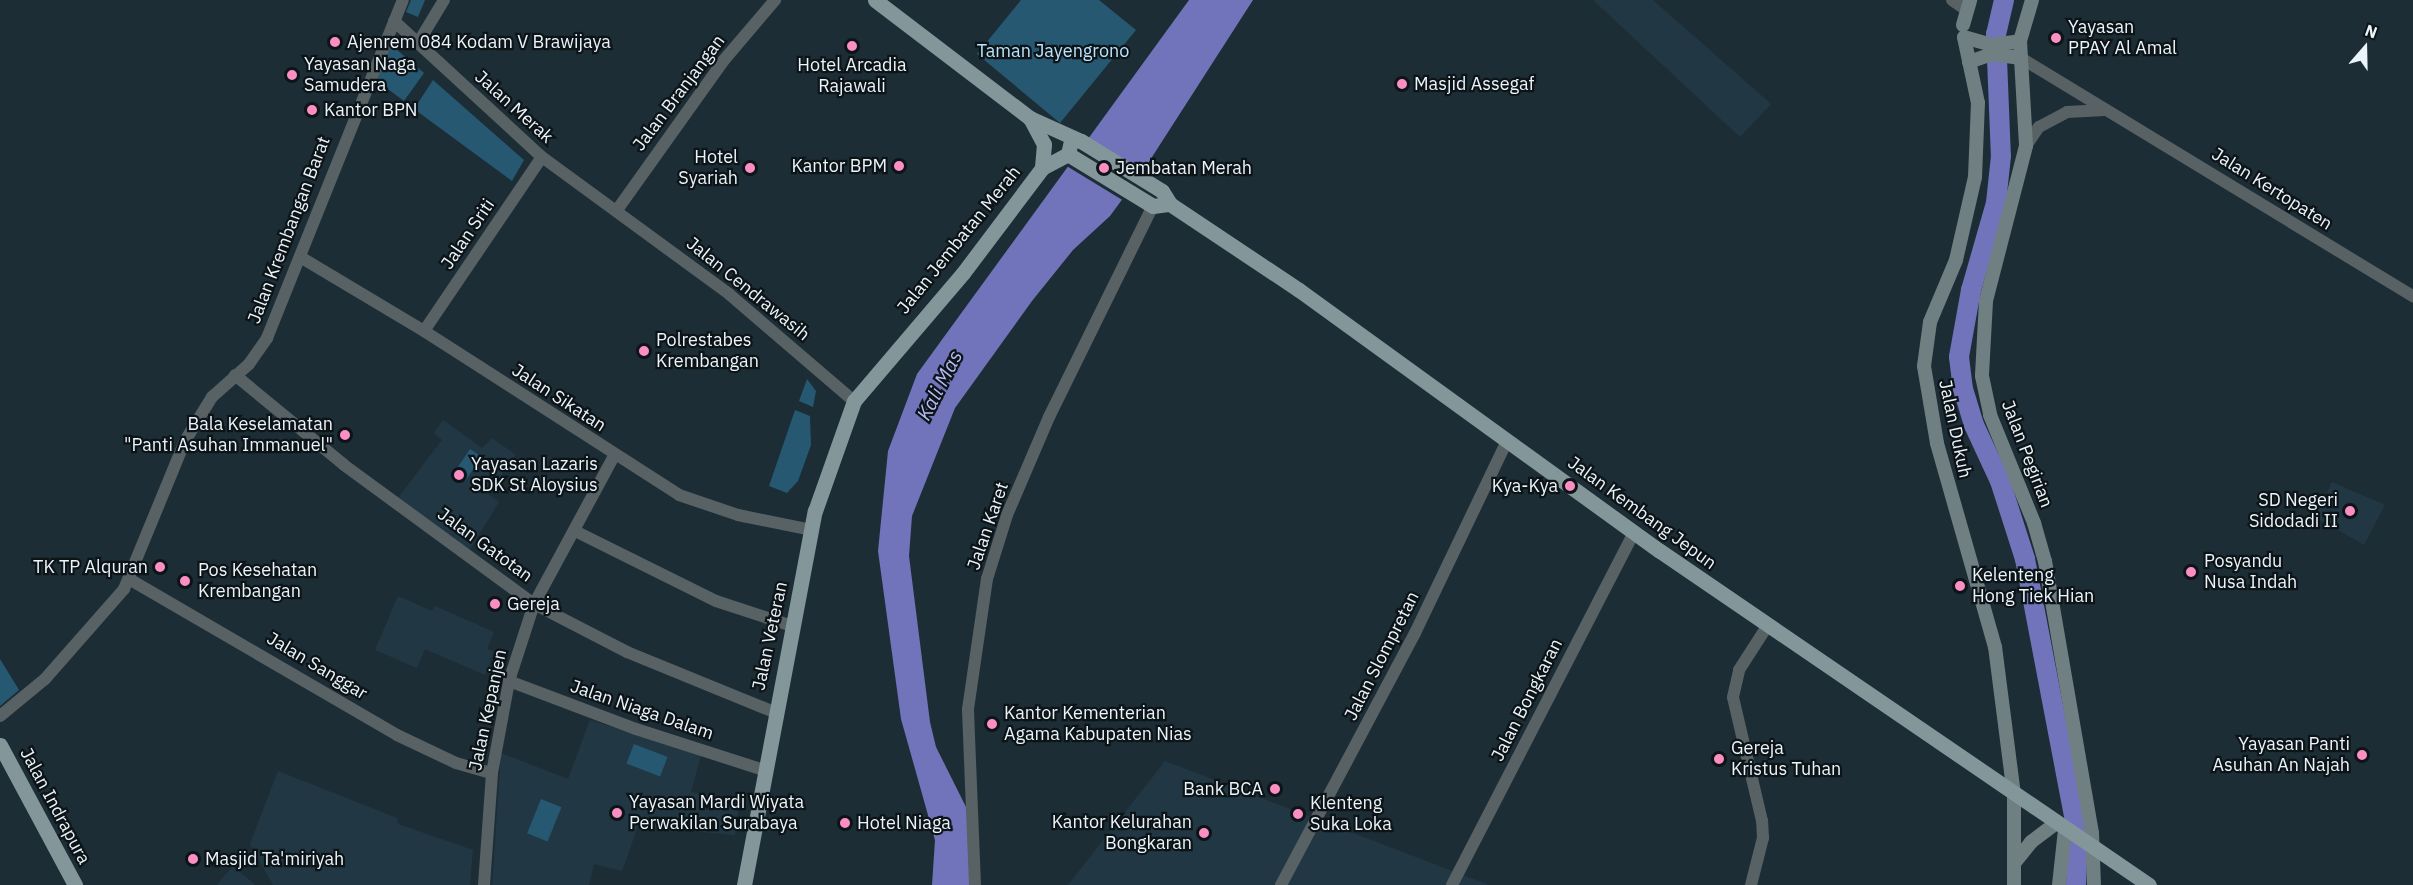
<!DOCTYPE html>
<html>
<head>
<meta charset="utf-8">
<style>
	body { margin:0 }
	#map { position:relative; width:2413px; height:885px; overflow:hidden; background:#1d2d36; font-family:"IBM Plex Sans",sans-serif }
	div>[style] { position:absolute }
	.built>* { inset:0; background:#213844 }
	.green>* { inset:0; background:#265872; transform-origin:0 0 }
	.water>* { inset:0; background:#7174ba }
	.pier>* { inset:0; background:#1d2d36 }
	.river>* { height:20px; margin:-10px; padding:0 10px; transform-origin:10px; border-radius:10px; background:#7174ba }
	.tertiary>* { height:12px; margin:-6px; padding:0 6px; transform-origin:6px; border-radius:6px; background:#586163 }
	.secondary>* { height:14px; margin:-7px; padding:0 7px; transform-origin:7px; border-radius:7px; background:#707f82 }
	.primary>* { height:15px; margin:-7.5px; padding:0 7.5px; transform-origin:7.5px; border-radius:7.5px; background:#83969a }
	.dots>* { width:16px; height:16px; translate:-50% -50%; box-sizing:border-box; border:3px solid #0d1418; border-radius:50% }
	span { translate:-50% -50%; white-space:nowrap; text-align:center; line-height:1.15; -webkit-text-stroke:4.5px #0d1418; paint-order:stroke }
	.poi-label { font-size:18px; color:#eaf4fa }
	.left { translate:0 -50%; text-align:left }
	.right { translate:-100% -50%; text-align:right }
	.park-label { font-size:18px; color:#bae3fc }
	.street-label { font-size:18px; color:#eaf4fa }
	.water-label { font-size:20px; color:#b6bbf5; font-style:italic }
	.north { position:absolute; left:2335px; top:18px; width:60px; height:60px; -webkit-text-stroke:4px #0d1418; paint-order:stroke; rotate:20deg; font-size:16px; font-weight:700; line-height:24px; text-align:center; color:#eaf4fa }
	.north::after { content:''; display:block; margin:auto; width:21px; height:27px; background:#eaf4fa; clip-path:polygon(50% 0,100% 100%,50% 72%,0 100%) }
</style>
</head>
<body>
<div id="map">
	<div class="built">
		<div style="clip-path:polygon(1593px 0,1653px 0,1771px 104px,1740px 137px)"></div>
		<div style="clip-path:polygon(443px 420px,482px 448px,492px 438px,516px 455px,488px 494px,499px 502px,469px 551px,398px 498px,442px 440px,434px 433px)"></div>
		<div style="clip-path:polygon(2332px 482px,2385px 505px,2364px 545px,2315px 517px)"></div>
		<div style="clip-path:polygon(398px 596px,432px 611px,435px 606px,494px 632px,487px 649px,494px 652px,485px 675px,425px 649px,417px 668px,375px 650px)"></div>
		<div style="clip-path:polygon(590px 720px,701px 755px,691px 792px,740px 801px,735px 835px,638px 826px,622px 871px,594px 864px,589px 885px,492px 885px,501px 753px,568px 779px)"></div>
		<div style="clip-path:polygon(1165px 761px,1489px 885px,1068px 885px)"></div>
		<div style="clip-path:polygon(278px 771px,397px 818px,398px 824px,473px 850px,470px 885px,273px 885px,250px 844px)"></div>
		<div style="clip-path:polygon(233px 866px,253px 883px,255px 885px,217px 885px)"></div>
	</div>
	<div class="green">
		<div style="clip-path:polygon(411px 0,425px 0,418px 17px,406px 12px)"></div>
		<div style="clip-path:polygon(1021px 0,1099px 0,1136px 30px,1060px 123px,977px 54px)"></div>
		<div style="clip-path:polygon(388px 47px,396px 49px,424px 73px,404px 101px,377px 81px)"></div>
		<div style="clip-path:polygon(433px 80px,524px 160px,512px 181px,414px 109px)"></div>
		<div style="clip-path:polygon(807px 379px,816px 391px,813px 407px,799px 401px)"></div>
		<div style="clip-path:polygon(795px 410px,810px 416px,811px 445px,798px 481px,787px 493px,769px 486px)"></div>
		<div style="left:470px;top:449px;width:14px;height:29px;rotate:34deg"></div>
		<div style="clip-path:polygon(0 659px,19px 690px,0 706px)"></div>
		<div style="left:634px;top:744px;width:36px;height:21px;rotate:21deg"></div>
		<div style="left:541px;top:799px;width:22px;height:37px;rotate:22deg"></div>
	</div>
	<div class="water">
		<div style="clip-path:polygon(1189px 0,1253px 0,1143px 171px,1110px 216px,1073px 250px,1032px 301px,955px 408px,912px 516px,909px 556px,930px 722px,936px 747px,968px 811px,973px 885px,932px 885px,935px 840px,901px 719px,878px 551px,888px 451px,917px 374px)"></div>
	</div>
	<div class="pier">
		<div style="clip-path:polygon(1085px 136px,1140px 177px,1124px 201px,1065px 165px)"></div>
	</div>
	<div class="river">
		<div style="left:2004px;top:0;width:35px;rotate:103deg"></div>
		<div style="left:1996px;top:34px;width:122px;rotate:87.7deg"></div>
		<div style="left:2001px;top:156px;width:47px;rotate:96.1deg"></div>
		<div style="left:1996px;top:203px;width:91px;rotate:106deg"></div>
		<div style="left:1971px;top:290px;width:68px;rotate:100.2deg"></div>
		<div style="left:1959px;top:357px;width:32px;rotate:83deg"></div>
		<div style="left:1963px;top:389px;width:38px;rotate:73deg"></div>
		<div style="left:1974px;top:425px;width:62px;rotate:65.1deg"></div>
		<div style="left:2000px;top:481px;width:82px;rotate:72.2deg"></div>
		<div style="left:2025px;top:559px;width:282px;rotate:79.2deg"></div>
		<div style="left:2078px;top:836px;width:49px;rotate:92.3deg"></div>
	</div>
	<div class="tertiary">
		<div style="left:1952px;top:0;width:16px;rotate:35deg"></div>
		<div style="left:394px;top:21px;width:201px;rotate:42.6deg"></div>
		<div style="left:542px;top:157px;width:232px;rotate:36.2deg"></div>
		<div style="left:729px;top:294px;width:165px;rotate:40.6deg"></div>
		<div style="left:418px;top:43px;width:50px;rotate:-58.8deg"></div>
		<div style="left:2021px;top:58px;width:459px;rotate:31.3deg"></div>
		<div style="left:2026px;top:146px;width:23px;rotate:-56deg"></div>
		<div style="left:2039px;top:127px;width:32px;rotate:-28deg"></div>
		<div style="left:2067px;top:112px;width:38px;rotate:-3deg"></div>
		<div style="left:617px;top:210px;width:184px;rotate:-54.5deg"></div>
		<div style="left:724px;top:60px;width:79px;rotate:-49.6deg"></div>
		<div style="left:302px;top:258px;width:142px;rotate:30.9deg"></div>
		<div style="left:424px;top:331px;width:303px;rotate:32.7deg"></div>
		<div style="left:679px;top:495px;width:62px;rotate:18.7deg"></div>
		<div style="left:738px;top:515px;width:76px;rotate:11.5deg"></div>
		<div style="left:424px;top:331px;width:210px;rotate:-55.9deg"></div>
		<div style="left:235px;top:375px;width:141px;rotate:39.5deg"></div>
		<div style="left:344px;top:465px;width:235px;rotate:36.2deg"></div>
		<div style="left:534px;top:604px;width:105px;rotate:27.3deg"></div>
		<div style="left:627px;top:652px;width:159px;rotate:22.2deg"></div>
		<div style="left:575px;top:531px;width:157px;rotate:26.4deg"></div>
		<div style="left:716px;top:601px;width:80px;rotate:18.2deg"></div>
		<div style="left:129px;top:579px;width:310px;rotate:30.2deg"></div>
		<div style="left:397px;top:735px;width:65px;rotate:25.4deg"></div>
		<div style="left:456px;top:763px;width:37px;rotate:16deg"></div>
		<div style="left:509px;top:681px;width:136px;rotate:20.7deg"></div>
		<div style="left:636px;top:729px;width:134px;rotate:17.8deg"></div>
		<div style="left:0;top:716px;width:58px;rotate:-39.4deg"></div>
		<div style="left:45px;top:679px;width:120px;rotate:-48.7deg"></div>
		<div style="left:124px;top:589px;width:160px;rotate:-67.6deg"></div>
		<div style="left:185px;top:441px;width:52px;rotate:-58.5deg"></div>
		<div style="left:212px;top:397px;width:50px;rotate:-41.7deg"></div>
		<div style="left:249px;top:364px;width:32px;rotate:-55deg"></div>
		<div style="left:267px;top:338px;width:364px;rotate:-68.1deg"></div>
		<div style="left:484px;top:885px;width:112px;rotate:-85.9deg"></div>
		<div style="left:492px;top:773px;width:94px;rotate:-79.5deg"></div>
		<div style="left:509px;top:681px;width:81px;rotate:-72deg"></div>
		<div style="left:534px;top:604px;width:168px;rotate:-61.6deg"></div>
		<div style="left:975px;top:885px;width:176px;rotate:-92.3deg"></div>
		<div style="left:968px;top:709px;width:131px;rotate:-81.7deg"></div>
		<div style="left:987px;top:579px;width:67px;rotate:-72.6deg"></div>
		<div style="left:1007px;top:515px;width:107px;rotate:-66.8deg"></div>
		<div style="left:1049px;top:417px;width:235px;rotate:-63.8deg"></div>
		<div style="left:1281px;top:885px;width:285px;rotate:-62deg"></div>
		<div style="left:1415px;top:633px;width:213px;rotate:-64.4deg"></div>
		<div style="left:1452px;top:885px;width:397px;rotate:-62.7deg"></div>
		<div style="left:1751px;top:885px;width:49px;rotate:-75.7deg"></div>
		<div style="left:1763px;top:838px;width:17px;rotate:-93deg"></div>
		<div style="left:1762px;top:821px;width:127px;rotate:-103.2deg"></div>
		<div style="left:1733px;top:697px;width:28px;rotate:-77deg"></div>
		<div style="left:1739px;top:670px;width:54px;rotate:-57.2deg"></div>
	</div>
	<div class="secondary">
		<div style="left:2032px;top:0;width:43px;rotate:106.3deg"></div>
		<div style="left:2020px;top:41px;width:105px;rotate:86.7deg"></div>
		<div style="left:2026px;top:146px;width:160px;rotate:104.5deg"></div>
		<div style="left:1986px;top:301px;width:75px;rotate:93.1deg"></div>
		<div style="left:1982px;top:376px;width:40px;rotate:78deg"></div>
		<div style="left:1990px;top:415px;width:117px;rotate:67.8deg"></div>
		<div style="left:2034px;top:523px;width:40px;rotate:74deg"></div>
		<div style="left:2045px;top:561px;width:276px;rotate:80.2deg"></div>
		<div style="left:2092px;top:833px;width:52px;rotate:87.8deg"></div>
		<div style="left:1963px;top:25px;width:26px;rotate:-74deg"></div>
		<div style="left:1969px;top:62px;width:24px;rotate:-19deg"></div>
		<div style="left:1992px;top:54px;width:29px;rotate:8deg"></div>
		<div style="left:2015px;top:862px;width:26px;rotate:-51deg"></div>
		<div style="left:2031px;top:842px;width:31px;rotate:-37deg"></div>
		<div style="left:2014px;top:885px;width:90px;rotate:-90deg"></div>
		<div style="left:2014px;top:795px;width:149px;rotate:-97.3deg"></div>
		<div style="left:1995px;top:647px;width:212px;rotate:-105.9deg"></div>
		<div style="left:1937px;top:443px;width:78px;rotate:-99.6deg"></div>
		<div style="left:1924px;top:366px;width:44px;rotate:-82.2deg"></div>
		<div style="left:1930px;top:322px;width:67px;rotate:-67.2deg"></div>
		<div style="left:1956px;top:260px;width:85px;rotate:-77.1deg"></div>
		<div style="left:1975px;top:177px;width:74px;rotate:-87.7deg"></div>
		<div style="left:1978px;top:103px;width:67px;rotate:-102deg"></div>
		<div style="left:1964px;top:37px;width:29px;rotate:16deg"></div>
		<div style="left:1992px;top:45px;width:28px;rotate:-8deg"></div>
		<div style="left:2059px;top:885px;width:55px;rotate:-83.8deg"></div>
	</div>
	<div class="primary">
		<div style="left:875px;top:0;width:195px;rotate:37.3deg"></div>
		<div style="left:1030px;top:118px;width:56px;rotate:24.3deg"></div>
		<div style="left:1081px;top:141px;width:95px;rotate:31.7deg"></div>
		<div style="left:1162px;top:191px;width:15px;rotate:58deg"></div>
		<div style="left:1170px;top:204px;width:155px;rotate:33.7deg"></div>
		<div style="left:1299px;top:290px;width:445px;rotate:35.9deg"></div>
		<div style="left:1660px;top:551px;width:592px;rotate:34.33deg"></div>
		<div style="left:1030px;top:118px;width:30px;rotate:62deg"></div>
		<div style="left:1044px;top:144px;width:24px;rotate:95deg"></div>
		<div style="left:1071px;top:156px;width:96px;rotate:31.4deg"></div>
		<div style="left:1153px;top:206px;width:17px;rotate:-7deg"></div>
		<div style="left:0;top:745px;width:159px;rotate:61.8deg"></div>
		<div style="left:744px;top:885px;width:381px;rotate:-79.3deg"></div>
		<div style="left:815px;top:511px;width:117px;rotate:-70.5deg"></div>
		<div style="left:854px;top:401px;width:168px;rotate:-49.6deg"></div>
		<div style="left:963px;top:273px;width:131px;rotate:-53deg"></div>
		<div style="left:1042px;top:168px;width:30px;rotate:-28deg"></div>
		<div style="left:1068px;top:154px;width:17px;rotate:-77deg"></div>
	</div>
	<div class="dots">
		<div style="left:2056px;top:38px;background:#fb8fc4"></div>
		<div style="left:335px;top:42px;background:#fb8fc4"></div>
		<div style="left:852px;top:46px;background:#fb8fc4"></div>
		<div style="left:292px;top:75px;background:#fb8fc4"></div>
		<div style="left:1402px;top:84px;background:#fb8fc4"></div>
		<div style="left:312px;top:110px;background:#fb8fc4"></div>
		<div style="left:899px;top:166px;background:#fb8fc4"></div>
		<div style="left:750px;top:168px;background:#fb8fc4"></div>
		<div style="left:1104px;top:168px;background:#fb8fc4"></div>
		<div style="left:644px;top:351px;background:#fb8fc4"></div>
		<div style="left:345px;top:435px;background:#fb8fc4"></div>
		<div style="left:459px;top:475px;background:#fb8fc4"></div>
		<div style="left:1570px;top:486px;background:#fb8fc4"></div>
		<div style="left:2350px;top:511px;background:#fb8fc4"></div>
		<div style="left:160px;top:567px;background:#fb8fc4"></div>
		<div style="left:2191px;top:572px;background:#fb8fc4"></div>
		<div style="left:185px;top:581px;background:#fb8fc4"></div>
		<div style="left:1960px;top:586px;background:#fb8fc4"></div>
		<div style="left:495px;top:604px;background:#fb8fc4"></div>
		<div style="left:992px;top:724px;background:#fb8fc4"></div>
		<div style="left:2362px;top:755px;background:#fb8fc4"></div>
		<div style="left:1719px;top:759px;background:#fb8fc4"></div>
		<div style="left:1275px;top:789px;background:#fb8fc4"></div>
		<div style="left:617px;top:813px;background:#fb8fc4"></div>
		<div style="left:1298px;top:814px;background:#fb8fc4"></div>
		<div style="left:845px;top:823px;background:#fb8fc4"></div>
		<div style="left:1204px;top:833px;background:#fb8fc4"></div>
		<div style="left:193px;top:859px;background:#fb8fc4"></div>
	</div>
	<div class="poi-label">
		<span class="left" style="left:2068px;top:38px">Yayasan<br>PPAY Al Amal</span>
		<span class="left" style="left:347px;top:42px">Ajenrem 084 Kodam V Brawijaya</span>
		<span class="left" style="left:304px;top:75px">Yayasan Naga<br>Samudera</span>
		<span style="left:852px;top:76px">Hotel Arcadia<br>Rajawali</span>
		<span class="left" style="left:1414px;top:84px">Masjid Assegaf</span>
		<span class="left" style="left:324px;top:110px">Kantor BPN</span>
		<span class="right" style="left:738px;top:168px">Hotel<br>Syariah</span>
		<span class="right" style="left:887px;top:166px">Kantor BPM</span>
		<span class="left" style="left:1116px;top:168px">Jembatan Merah</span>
		<span class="left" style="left:656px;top:351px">Polrestabes<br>Krembangan</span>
		<span class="right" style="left:333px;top:435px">Bala Keselamatan<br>"Panti Asuhan Immanuel"</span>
		<span class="left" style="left:471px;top:475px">Yayasan Lazaris<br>SDK St Aloysius</span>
		<span class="right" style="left:1558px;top:486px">Kya-Kya</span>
		<span class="right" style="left:2338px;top:511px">SD Negeri<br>Sidodadi II</span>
		<span class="left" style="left:2204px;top:572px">Posyandu<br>Nusa Indah</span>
		<span class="right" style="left:148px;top:567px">TK TP Alquran</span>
		<span class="left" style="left:198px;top:581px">Pos Kesehatan<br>Krembangan</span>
		<span class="left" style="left:1972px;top:586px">Kelenteng<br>Hong Tiek Hian</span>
		<span class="left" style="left:507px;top:604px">Gereja</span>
		<span class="left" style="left:1004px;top:724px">Kantor Kementerian<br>Agama Kabupaten Nias</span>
		<span class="right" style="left:2350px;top:755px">Yayasan Panti<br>Asuhan An Najah</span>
		<span class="left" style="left:1731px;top:759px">Gereja<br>Kristus Tuhan</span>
		<span class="right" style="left:1263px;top:789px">Bank BCA</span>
		<span class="left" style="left:629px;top:813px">Yayasan Mardi Wiyata<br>Perwakilan Surabaya</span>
		<span class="left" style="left:1310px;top:814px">Klenteng<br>Suka Loka</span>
		<span class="left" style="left:857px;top:823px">Hotel Niaga</span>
		<span class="right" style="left:1192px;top:833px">Kantor Kelurahan<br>Bongkaran</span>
		<span class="left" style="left:205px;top:859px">Masjid Ta'miriyah</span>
	</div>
	<div class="park-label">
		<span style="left:1053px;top:51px">Taman Jayengrono</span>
	</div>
	<div class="street-label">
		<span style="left:679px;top:93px;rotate:-53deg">Jalan Branjangan</span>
		<span style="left:514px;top:107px;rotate:42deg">Jalan Merak</span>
		<span style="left:2272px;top:189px;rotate:32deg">Jalan Kertopaten</span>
		<span style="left:289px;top:230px;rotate:-69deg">Jalan Krembangan Barat</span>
		<span style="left:468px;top:234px;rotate:-56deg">Jalan Sriti</span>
		<span style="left:959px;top:240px;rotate:-51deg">Jalan Jembatan Merah</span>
		<span style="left:748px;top:289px;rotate:39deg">Jalan Cendrawasih</span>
		<span style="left:559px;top:398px;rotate:33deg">Jalan Sikatan</span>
		<span style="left:1955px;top:429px;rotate:78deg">Jalan Dukuh</span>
		<span style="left:2027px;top:454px;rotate:69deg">Jalan Pegirian</span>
		<span style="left:1642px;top:513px;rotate:36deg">Jalan Kembang Jepun</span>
		<span style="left:988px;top:526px;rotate:-71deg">Jalan Karet</span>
		<span style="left:485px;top:545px;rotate:36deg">Jalan Gatotan</span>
		<span style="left:770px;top:636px;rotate:-78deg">Jalan Veteran</span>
		<span style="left:1382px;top:656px;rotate:-63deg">Jalan Slompretan</span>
		<span style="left:317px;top:666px;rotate:31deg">Jalan Sanggar</span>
		<span style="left:1527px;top:700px;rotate:-63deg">Jalan Bongkaran</span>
		<span style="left:488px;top:710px;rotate:-78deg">Jalan Kepanjen</span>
		<span style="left:642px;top:710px;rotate:19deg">Jalan Niaga Dalam</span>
		<span style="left:55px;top:806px;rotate:62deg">Jalan Indrapura</span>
	</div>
	<div class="water-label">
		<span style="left:939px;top:385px;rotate:-63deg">Kali Mas</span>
	</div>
	<div class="north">N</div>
</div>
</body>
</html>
